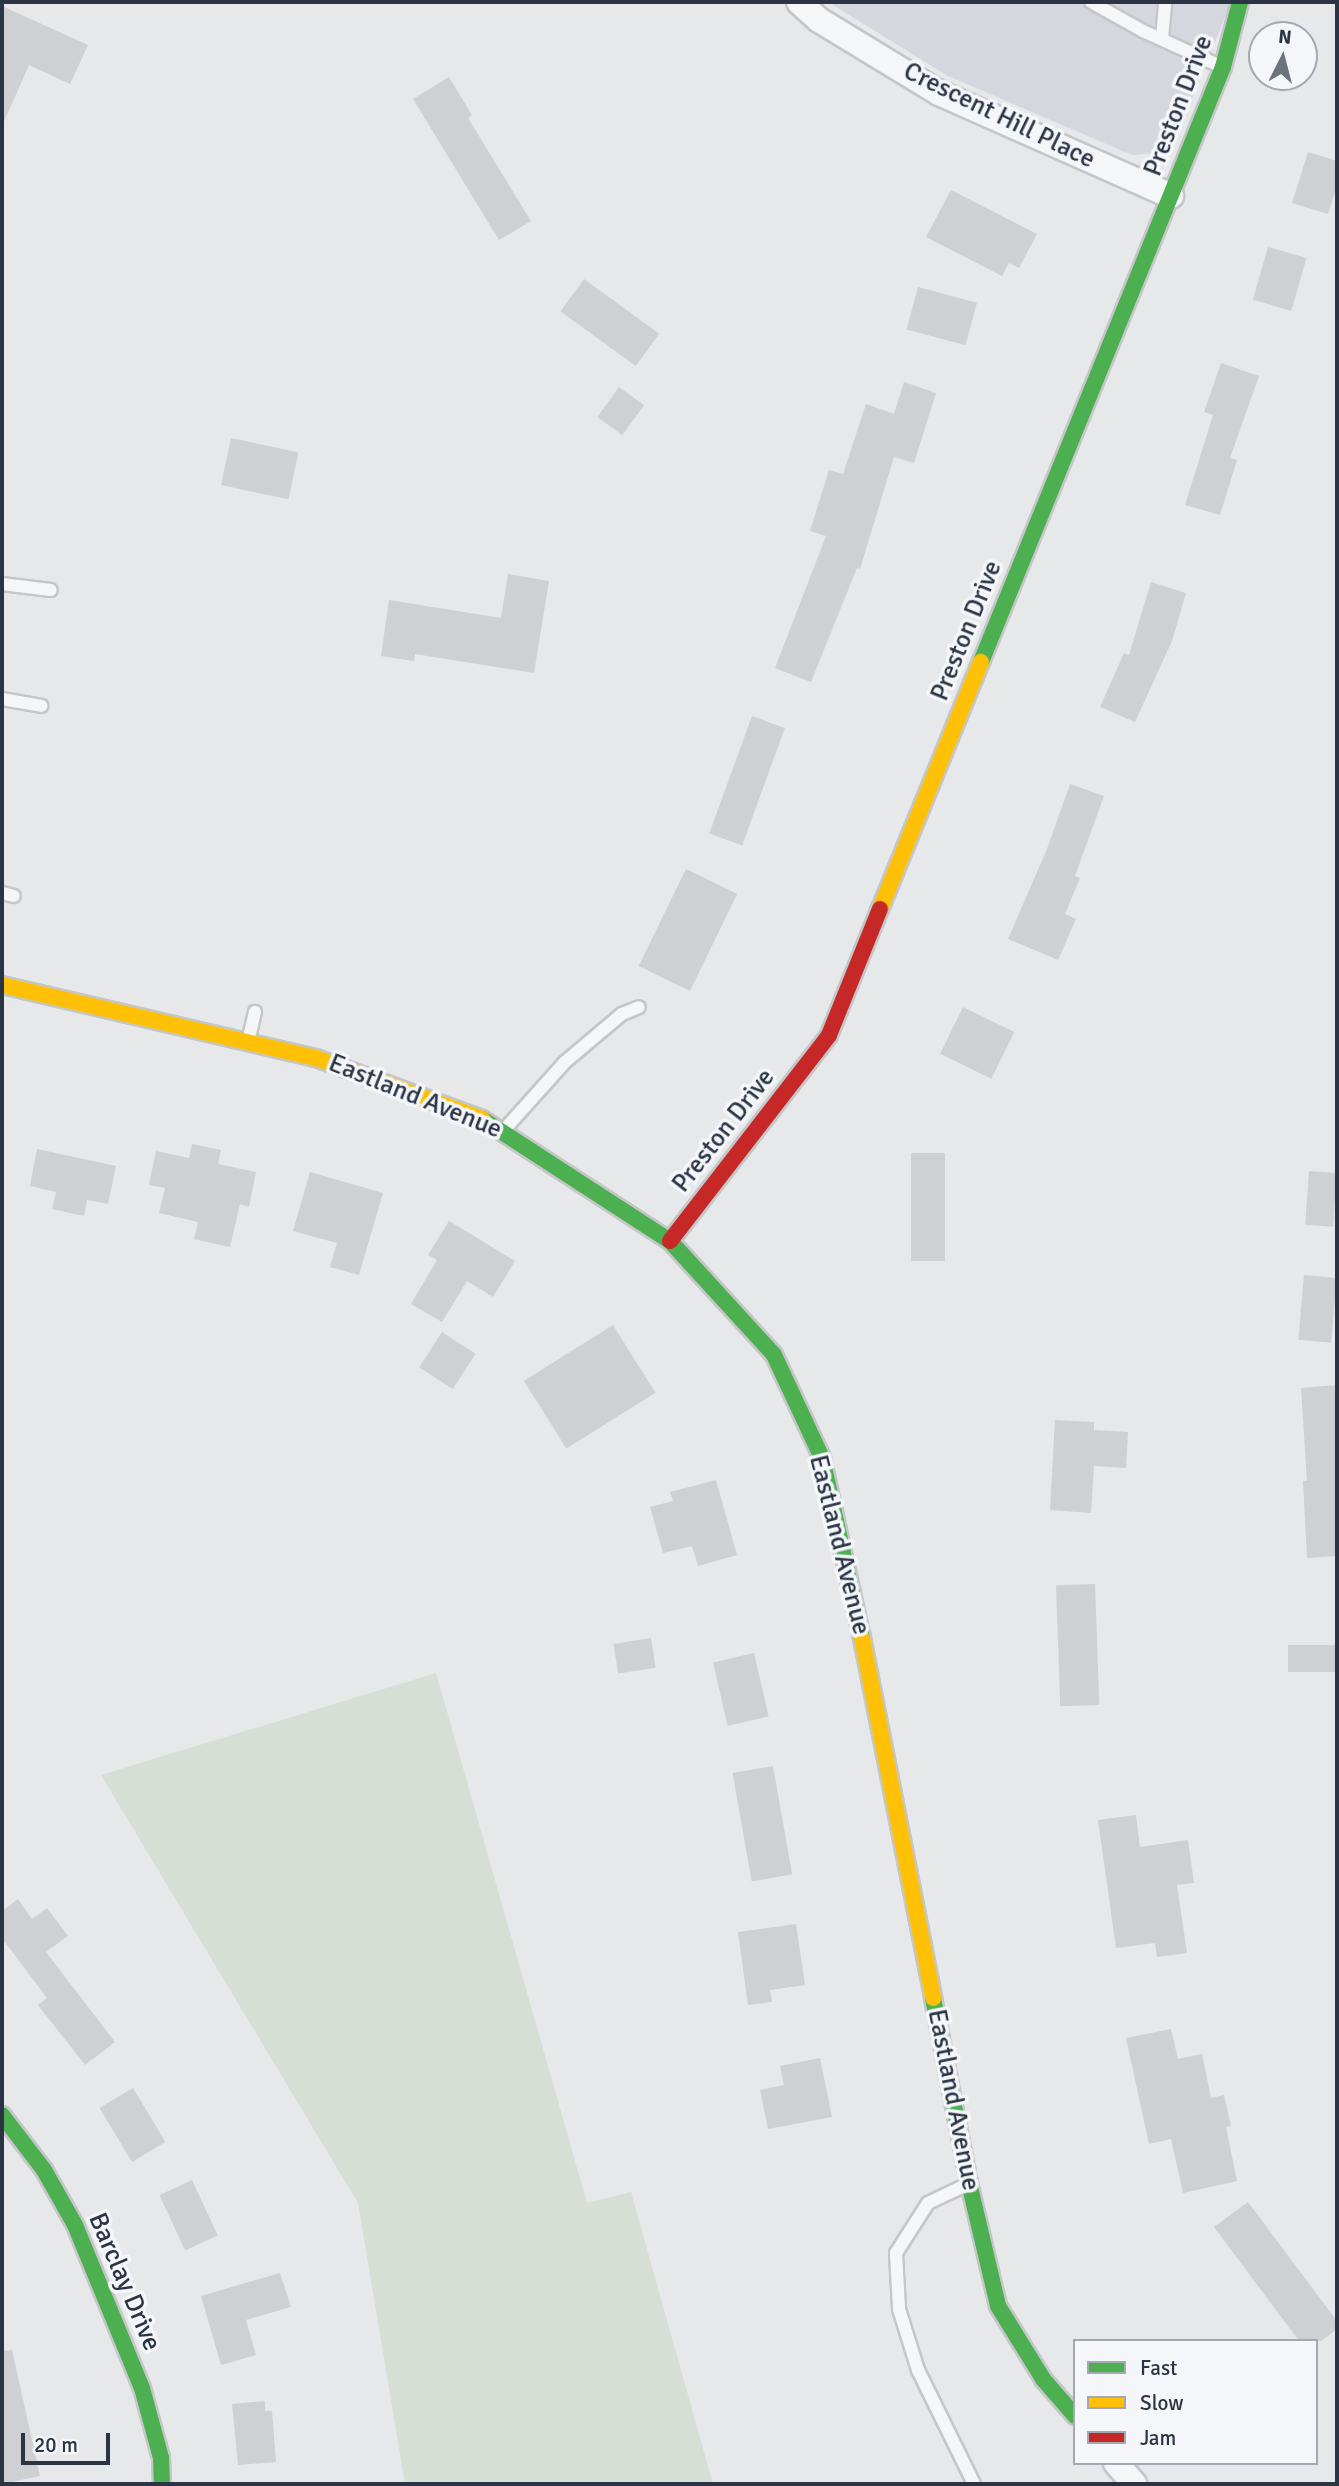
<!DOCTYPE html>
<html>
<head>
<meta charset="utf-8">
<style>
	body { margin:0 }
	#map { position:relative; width:1339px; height:2486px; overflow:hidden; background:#e6e8ea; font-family:Signika,sans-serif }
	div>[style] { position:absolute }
	.built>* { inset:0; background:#d4d7dd }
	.green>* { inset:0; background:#d6ded6 }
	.building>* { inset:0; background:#ced0d3; transform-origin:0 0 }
	.roads { filter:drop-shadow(2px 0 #c4c6c8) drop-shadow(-2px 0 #c4c6c8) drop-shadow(0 2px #c4c6c8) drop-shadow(0 -2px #c4c6c8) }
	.lane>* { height:12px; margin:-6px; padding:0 6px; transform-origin:6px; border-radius:6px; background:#f5f6f7 }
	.street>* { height:24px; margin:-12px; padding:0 12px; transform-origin:12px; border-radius:12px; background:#f5f6f7 }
	.fast>* { height:16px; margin:-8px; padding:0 8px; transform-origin:8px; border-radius:8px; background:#4caf50 }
	.slow>* { height:16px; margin:-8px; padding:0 8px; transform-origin:8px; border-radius:8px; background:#ffc107 }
	.jam>* { height:16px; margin:-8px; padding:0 8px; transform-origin:8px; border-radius:8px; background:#c62828 }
	span { translate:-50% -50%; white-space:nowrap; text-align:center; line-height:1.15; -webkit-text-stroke:7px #f4f6f9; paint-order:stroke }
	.street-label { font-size:26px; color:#2b3445 }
	.frame { position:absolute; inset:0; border:4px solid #2b3445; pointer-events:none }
	.legend { position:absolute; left:1073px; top:2339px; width:245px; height:126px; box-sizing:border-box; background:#f4f6f9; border:2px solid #a4a8b1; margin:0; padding:9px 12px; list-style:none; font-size:21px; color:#2b3445 }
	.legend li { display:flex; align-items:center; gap:14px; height:35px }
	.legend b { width:35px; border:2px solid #a4a8b1 }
	.north { position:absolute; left:1248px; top:21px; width:70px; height:70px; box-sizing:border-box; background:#f4f6f9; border:2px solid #a4a8b1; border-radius:50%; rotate:6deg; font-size:19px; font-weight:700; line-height:28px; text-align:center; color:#2b3445 }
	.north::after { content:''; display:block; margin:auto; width:24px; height:32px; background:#6c737f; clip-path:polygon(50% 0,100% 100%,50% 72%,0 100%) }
	.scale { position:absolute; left:21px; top:2433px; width:89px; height:32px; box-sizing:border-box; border:4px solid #2b3445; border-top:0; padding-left:9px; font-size:21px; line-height:24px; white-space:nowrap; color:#2b3445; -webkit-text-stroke:5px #f4f6f9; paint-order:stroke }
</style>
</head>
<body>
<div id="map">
	<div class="built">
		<div style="clip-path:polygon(828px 2px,1231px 2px,1179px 131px,1163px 152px,1132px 155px,948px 76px)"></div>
	</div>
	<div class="green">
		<div style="clip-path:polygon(436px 1673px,587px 2203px,631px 2192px,713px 2484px,405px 2484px,358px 2203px,101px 1775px)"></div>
	</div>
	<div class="building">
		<div style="clip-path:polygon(2px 6px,88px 45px,70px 84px,29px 65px,2px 126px)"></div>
		<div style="clip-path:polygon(449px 77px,472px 115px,468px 118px,531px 221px,499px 240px,413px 99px)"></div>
		<div style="clip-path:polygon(1308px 152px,1337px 161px,1337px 186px,1328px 214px,1292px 203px)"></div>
		<div style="clip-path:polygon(951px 190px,1037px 234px,1019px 268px,1009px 263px,1002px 276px,926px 237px)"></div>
		<div style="left:1268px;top:247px;width:40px;height:55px;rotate:16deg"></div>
		<div style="left:584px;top:279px;width:93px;height:40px;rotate:36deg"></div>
		<div style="left:918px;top:287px;width:61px;height:44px;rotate:15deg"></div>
		<div style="clip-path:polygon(1221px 363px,1259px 376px,1230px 458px,1237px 460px,1220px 515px,1185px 505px,1213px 415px,1204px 412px)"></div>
		<div style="clip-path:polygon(904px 382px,936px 393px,914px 463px,894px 457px,860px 569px,857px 568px,811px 682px,775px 668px,826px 536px,810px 531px,829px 470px,843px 474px,866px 404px,894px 414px)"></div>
		<div style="left:619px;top:387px;width:31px;height:37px;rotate:36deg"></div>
		<div style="left:231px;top:438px;width:69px;height:48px;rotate:12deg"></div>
		<div style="clip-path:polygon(508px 574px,549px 581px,534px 673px,415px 654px,414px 661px,381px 656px,389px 600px,501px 618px)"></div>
		<div style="clip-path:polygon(1151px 582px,1186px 593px,1172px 641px,1135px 722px,1100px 707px,1124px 653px,1129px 655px)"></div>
		<div style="left:752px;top:716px;width:35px;height:125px;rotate:20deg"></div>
		<div style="clip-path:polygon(1070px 784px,1104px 796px,1075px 876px,1080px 878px,1065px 914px,1076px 919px,1058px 960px,1008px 939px,1047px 849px)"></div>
		<div style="left:686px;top:869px;width:57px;height:108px;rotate:26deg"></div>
		<div style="left:963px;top:1007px;width:57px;height:52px;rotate:26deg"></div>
		<div style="clip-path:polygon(192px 1144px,221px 1150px,218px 1164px,256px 1172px,249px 1207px,240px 1204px,230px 1247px,194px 1239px,198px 1222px,159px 1213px,165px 1188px,149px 1185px,156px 1151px,189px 1158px)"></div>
		<div style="clip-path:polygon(37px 1149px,116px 1166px,108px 1204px,87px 1200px,84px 1216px,52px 1209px,56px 1192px,30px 1186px)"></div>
		<div style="left:911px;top:1153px;width:34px;height:108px"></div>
		<div style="left:1309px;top:1171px;width:28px;height:54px;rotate:4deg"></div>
		<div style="clip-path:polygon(310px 1172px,383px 1193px,359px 1275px,330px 1267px,337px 1243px,293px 1231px)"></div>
		<div style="clip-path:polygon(449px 1221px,515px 1261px,493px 1297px,467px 1281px,442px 1322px,411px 1304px,437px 1260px,428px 1255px)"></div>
		<div style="left:1304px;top:1275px;width:33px;height:65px;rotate:5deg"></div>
		<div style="left:613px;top:1325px;width:80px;height:105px;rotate:58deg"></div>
		<div style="left:442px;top:1332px;width:40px;height:42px;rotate:33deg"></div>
		<div style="clip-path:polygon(1337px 1385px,1337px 1556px,1307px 1558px,1303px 1481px,1307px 1481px,1301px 1388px)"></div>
		<div style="clip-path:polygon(1055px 1420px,1094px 1422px,1094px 1430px,1128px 1432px,1126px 1468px,1094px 1466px,1091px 1513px,1050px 1510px)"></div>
		<div style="clip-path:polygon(716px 1480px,737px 1555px,698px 1566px,692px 1546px,663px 1553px,650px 1507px,673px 1501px,670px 1492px)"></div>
		<div style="left:1095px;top:1584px;width:121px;height:39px;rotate:88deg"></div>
		<div style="left:651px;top:1638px;width:30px;height:38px;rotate:81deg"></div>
		<div style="left:1337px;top:1645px;width:27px;height:49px;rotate:90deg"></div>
		<div style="left:754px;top:1653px;width:65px;height:42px;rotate:77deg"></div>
		<div style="left:773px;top:1766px;width:110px;height:41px;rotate:80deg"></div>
		<div style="clip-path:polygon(1136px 1815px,1140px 1847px,1188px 1840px,1194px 1883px,1177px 1885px,1187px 1953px,1157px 1957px,1155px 1943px,1116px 1948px,1098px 1820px)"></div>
		<div style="clip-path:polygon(18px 1899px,32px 1919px,47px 1908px,68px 1936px,46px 1952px,115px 2042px,85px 2065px,38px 2005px,47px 1998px,2px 1938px,2px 1911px)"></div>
		<div style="clip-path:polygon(796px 1924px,805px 1985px,770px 1990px,772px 2002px,748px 2005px,738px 1932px)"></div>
		<div style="clip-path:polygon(1171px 2029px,1178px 2059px,1202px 2054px,1211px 2098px,1224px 2095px,1231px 2126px,1226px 2127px,1237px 2181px,1183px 2193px,1171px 2139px,1149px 2144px,1126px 2038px)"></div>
		<div style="clip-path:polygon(820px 2058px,832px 2117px,768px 2129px,760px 2090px,784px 2085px,780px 2066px)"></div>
		<div style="left:133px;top:2088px;width:63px;height:39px;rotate:59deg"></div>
		<div style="left:192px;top:2180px;width:61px;height:36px;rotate:65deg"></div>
		<div style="clip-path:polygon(1248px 2202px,1337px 2321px,1337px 2329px,1321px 2341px,1299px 2341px,1214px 2227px)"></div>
		<div style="clip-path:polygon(280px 2273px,291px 2307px,246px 2320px,256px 2355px,221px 2365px,201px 2296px)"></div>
		<div style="clip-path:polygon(12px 2350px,40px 2476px,2px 2484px,2px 2351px)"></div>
		<div style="clip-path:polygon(265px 2401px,265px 2411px,272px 2411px,276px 2462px,238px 2465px,232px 2404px)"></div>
	</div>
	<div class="roads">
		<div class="lane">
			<div style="left:1091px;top:2px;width:60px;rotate:29.1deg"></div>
			<div style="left:1143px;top:31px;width:87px;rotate:24.5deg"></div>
			<div style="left:1162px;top:39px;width:37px;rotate:-85deg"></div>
			<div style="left:2px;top:584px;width:49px;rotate:7deg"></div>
			<div style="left:2px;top:699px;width:40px;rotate:10deg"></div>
			<div style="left:2px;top:893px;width:12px;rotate:14deg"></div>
			<div style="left:248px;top:1042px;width:31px;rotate:-77deg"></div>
			<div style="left:504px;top:1130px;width:91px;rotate:-48.1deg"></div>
			<div style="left:565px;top:1062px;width:75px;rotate:-40.1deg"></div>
			<div style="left:622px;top:1014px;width:18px;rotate:-22deg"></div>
			<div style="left:968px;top:2184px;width:44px;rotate:154.6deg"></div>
			<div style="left:928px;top:2203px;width:59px;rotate:122.6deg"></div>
			<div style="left:896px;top:2253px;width:56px;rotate:86.9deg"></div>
			<div style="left:899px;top:2309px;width:64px;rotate:72.7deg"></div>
			<div style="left:918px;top:2370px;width:127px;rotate:63.8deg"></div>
		</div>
		<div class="street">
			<div style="left:799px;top:2px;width:27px;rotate:42deg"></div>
			<div style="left:819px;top:20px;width:140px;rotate:31.3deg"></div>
			<div style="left:939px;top:93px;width:254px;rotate:23.9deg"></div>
			<div style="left:1116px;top:2463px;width:28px;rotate:49deg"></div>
		</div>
		<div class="fast">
			<div style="left:981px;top:662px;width:642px;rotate:-67.87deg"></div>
			<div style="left:1223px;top:67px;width:67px;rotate:-75.3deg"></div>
			<div style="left:482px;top:1119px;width:224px;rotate:33deg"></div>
			<div style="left:670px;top:1241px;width:154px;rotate:47.6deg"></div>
			<div style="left:774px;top:1355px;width:114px;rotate:65deg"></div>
			<div style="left:822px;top:1458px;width:184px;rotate:77.5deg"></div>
			<div style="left:933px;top:1998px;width:188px;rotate:79deg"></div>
			<div style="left:969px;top:2183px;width:126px;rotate:76.7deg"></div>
			<div style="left:998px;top:2306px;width:86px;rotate:58.3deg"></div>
			<div style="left:1043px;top:2379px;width:49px;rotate:49.1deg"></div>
			<div style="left:2px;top:2115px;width:69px;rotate:52.6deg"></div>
			<div style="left:44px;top:2170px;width:63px;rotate:60.6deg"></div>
			<div style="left:75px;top:2225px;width:176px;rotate:67.7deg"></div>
			<div style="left:142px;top:2388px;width:73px;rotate:74.8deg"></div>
			<div style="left:161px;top:2458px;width:26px;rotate:88deg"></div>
		</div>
		<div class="slow">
			<div style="left:880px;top:909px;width:267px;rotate:-67.8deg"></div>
			<div style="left:2px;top:985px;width:322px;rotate:13.1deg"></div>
			<div style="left:316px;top:1058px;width:177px;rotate:20.2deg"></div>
			<div style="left:862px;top:1638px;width:367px;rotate:78.8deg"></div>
		</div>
		<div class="jam">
			<div style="left:670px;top:1241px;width:260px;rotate:-52.3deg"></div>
			<div style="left:829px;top:1035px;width:136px;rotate:-68deg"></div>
		</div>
	</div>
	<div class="street-label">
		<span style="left:1179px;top:106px;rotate:-69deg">Preston Drive</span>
		<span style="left:999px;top:116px;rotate:26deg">Crescent Hill Place</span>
		<span style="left:967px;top:631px;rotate:-68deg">Preston Drive</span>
		<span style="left:415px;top:1097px;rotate:22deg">Eastland Avenue</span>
		<span style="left:724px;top:1131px;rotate:-52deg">Preston Drive</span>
		<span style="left:839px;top:1545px;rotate:76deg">Eastland Avenue</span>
		<span style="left:953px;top:2100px;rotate:79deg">Eastland Avenue</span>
		<span style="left:124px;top:2282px;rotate:67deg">Barclay Drive</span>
	</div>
	<div class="frame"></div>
	<ul class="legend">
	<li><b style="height:9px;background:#4caf50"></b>Fast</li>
	<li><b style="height:9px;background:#ffc107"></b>Slow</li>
	<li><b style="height:9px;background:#c62828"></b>Jam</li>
	</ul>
	<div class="north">N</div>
	<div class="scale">20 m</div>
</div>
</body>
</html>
